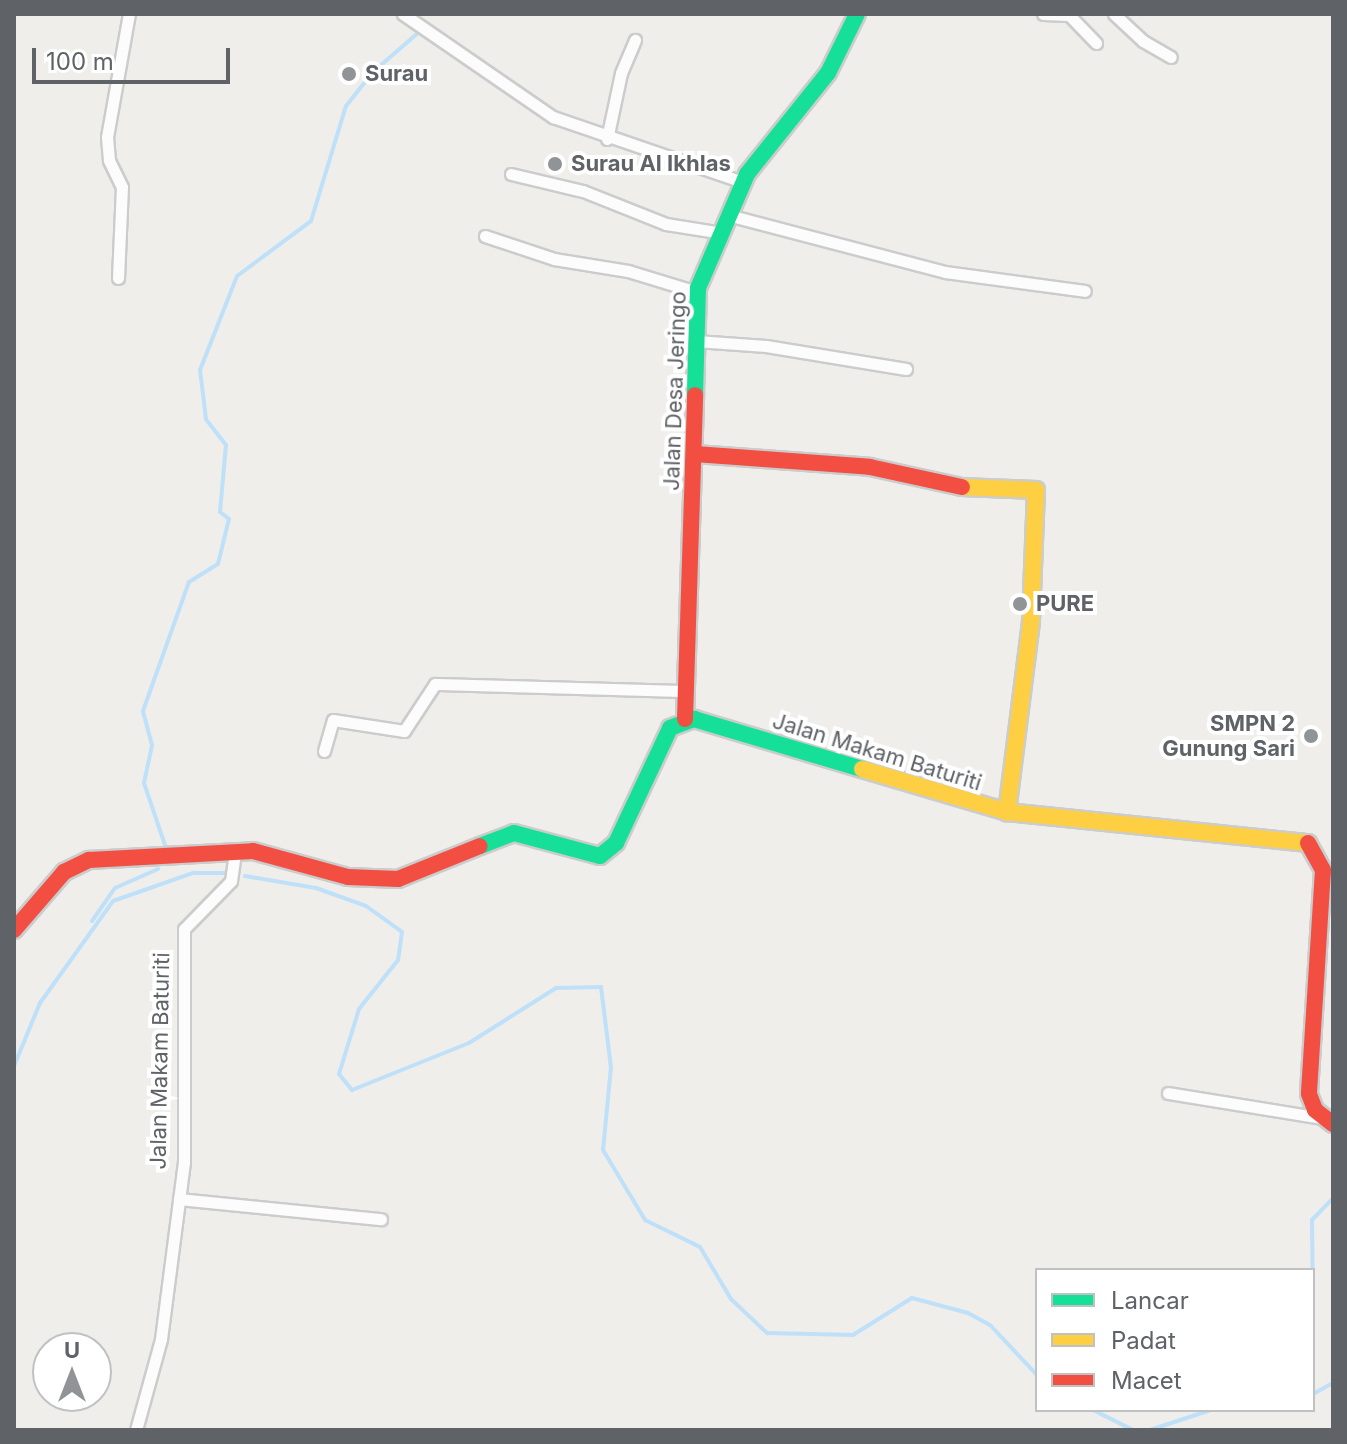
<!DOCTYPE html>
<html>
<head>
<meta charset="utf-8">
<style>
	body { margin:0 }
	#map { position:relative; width:1347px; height:1444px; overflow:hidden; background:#efeeea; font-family:Inter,sans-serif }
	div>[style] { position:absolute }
	.stream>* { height:4px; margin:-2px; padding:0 2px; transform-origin:2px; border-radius:2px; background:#bfe0f9 }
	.roads { filter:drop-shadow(2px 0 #cbcccc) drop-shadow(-2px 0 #cbcccc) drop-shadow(0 2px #cbcccc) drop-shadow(0 -2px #cbcccc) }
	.street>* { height:11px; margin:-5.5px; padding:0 5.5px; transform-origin:5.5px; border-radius:5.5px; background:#fdfcfc }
	.fast>* { height:16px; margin:-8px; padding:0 8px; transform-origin:8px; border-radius:8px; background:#16e098 }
	.slow>* { height:16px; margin:-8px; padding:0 8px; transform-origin:8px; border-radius:8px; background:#ffcf43 }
	.jam>* { height:16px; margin:-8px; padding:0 8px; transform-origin:8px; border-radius:8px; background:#f24e42 }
	.dots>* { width:22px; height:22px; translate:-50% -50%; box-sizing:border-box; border:4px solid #fff; border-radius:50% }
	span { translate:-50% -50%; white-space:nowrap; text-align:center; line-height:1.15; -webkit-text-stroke:8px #fff; paint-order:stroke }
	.poi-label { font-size:22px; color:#5f6368; font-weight:700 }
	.left { translate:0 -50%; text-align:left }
	.right { translate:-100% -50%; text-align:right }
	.street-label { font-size:22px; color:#5f6368 }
	.frame { position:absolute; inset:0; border:16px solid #5f6368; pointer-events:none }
	.legend { position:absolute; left:1035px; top:1268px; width:280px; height:144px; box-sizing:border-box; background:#fff; border:2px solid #bfc1c3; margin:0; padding:10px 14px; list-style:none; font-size:24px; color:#5f6368 }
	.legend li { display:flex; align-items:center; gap:16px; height:40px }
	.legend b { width:40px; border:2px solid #bfc1c3 }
	.north { position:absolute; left:32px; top:1332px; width:80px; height:80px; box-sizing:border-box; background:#fff; border:2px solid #bfc1c3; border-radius:50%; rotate:0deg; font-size:22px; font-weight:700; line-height:32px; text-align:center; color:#5f6368 }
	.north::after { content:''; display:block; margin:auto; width:28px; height:36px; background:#919496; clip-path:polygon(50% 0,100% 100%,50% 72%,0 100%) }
	.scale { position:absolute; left:32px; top:48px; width:198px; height:36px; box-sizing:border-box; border:4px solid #5f6368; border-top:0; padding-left:10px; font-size:24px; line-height:28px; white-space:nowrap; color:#5f6368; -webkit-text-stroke:6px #fff; paint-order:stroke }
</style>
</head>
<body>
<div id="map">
	<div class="stream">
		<div style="left:167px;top:851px;width:72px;rotate:-108.7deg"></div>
		<div style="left:144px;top:783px;width:39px;rotate:-78deg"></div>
		<div style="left:152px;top:745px;width:35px;rotate:-105deg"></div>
		<div style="left:143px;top:711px;width:137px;rotate:-70.4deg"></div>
		<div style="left:189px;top:582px;width:34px;rotate:-32deg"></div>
		<div style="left:218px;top:564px;width:46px;rotate:-76.3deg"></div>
		<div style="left:229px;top:519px;width:11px;rotate:-142deg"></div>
		<div style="left:220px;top:512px;width:67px;rotate:-84.9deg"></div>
		<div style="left:226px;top:445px;width:33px;rotate:-128deg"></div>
		<div style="left:206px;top:419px;width:49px;rotate:-97deg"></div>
		<div style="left:200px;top:370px;width:101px;rotate:-68.5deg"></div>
		<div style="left:237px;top:276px;width:92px;rotate:-36.6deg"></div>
		<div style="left:311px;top:221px;width:120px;rotate:-73.1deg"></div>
		<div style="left:346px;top:106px;width:43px;rotate:-51.5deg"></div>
		<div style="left:373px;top:72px;width:61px;rotate:-41deg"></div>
		<div style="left:245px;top:876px;width:72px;rotate:9.6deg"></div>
		<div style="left:316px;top:888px;width:53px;rotate:19.8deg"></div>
		<div style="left:366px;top:906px;width:44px;rotate:35.8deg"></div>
		<div style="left:402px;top:932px;width:28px;rotate:98deg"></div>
		<div style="left:398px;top:960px;width:63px;rotate:128.5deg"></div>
		<div style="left:359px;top:1009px;width:68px;rotate:107.1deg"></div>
		<div style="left:339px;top:1074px;width:21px;rotate:51deg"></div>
		<div style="left:352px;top:1090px;width:126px;rotate:-21.9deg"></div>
		<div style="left:469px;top:1043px;width:103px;rotate:-32.3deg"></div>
		<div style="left:556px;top:988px;width:45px;rotate:-1.3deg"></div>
		<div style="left:601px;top:987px;width:81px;rotate:82.9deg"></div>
		<div style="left:611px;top:1067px;width:83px;rotate:95.5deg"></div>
		<div style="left:603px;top:1150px;width:82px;rotate:59deg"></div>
		<div style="left:645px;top:1220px;width:61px;rotate:26.1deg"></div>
		<div style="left:700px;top:1247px;width:61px;rotate:59.2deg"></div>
		<div style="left:731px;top:1299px;width:50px;rotate:43.4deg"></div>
		<div style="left:767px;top:1333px;width:86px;rotate:1.3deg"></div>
		<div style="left:853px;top:1335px;width:70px;rotate:-32.1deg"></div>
		<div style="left:912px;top:1298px;width:58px;rotate:15deg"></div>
		<div style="left:968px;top:1313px;width:26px;rotate:29deg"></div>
		<div style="left:991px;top:1326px;width:67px;rotate:46.8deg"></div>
		<div style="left:92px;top:921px;width:40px;rotate:-55.1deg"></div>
		<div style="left:115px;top:888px;width:47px;rotate:-23.8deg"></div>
		<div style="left:14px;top:1066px;width:68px;rotate:-67.6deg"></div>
		<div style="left:40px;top:1003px;width:125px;rotate:-54.4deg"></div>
		<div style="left:113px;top:901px;width:85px;rotate:-19.3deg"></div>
		<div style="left:193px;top:873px;width:36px"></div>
		<div style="left:1313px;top:1304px;width:84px;rotate:-90.7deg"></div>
		<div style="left:1312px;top:1220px;width:30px;rotate:-46deg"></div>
		<div style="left:1313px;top:1394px;width:23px;rotate:-29deg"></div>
		<div style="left:1093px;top:1410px;width:45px;rotate:26.6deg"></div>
		<div style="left:294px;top:1430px;width:27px"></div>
		<div style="left:1150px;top:1430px;width:64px;rotate:-18.2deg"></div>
	</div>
	<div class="roads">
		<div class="street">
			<div style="left:403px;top:14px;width:182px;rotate:34.5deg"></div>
			<div style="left:553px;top:117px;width:201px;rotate:18.9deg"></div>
			<div style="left:1043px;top:14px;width:26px;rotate:2deg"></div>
			<div style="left:1069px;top:15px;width:39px;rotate:46deg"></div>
			<div style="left:1114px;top:14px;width:40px;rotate:43deg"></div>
			<div style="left:1143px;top:41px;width:32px;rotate:30deg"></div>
			<div style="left:607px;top:139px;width:67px;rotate:-78deg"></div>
			<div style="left:621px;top:73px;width:36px;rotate:-67deg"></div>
			<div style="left:511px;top:174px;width:74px;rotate:13.3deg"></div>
			<div style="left:583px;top:191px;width:89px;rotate:21.7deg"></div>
			<div style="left:666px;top:224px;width:58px;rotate:9deg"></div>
			<div style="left:728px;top:215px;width:224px;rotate:14.7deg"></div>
			<div style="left:945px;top:272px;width:141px;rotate:7.7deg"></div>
			<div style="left:485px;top:236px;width:73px;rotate:18.4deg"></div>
			<div style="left:554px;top:259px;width:75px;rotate:9.2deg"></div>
			<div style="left:628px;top:271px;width:72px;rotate:16.9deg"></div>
			<div style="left:118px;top:278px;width:91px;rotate:-87.5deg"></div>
			<div style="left:122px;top:187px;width:30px;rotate:-116deg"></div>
			<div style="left:109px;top:160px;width:23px;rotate:-95deg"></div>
			<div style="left:107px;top:137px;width:125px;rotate:-79.9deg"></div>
			<div style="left:696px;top:341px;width:70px;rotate:4.1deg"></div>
			<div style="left:766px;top:346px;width:142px;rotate:9.3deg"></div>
			<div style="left:324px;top:751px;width:32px;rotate:-74deg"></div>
			<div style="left:333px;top:720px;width:72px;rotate:8.8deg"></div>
			<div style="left:404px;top:731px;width:56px;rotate:-56.6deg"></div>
			<div style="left:435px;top:684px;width:250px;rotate:1.6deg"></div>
			<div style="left:1168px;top:1093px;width:156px;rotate:9.2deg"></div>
			<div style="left:179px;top:1199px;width:203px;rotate:5.7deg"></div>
			<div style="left:136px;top:1430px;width:94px;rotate:-74.6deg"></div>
			<div style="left:161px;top:1339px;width:178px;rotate:-82.6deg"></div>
			<div style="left:184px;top:1162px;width:233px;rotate:-90deg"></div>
			<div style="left:184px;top:929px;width:67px;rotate:-45.6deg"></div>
			<div style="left:231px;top:881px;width:29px;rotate:-82deg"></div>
		</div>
		<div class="fast">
			<div style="left:695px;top:395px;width:107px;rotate:-88.4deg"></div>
			<div style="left:698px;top:288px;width:124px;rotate:-66.7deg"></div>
			<div style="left:747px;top:174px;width:129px;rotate:-51.3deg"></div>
			<div style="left:828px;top:73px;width:66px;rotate:-63.8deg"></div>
			<div style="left:480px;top:846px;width:36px;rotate:-21deg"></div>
			<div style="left:514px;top:833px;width:89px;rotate:15deg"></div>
			<div style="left:600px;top:856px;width:21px;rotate:-39deg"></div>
			<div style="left:616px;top:843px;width:127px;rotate:-64.8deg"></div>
			<div style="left:670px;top:728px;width:26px;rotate:-21deg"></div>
			<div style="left:694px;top:719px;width:175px;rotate:16.6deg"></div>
		</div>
		<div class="slow">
			<div style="left:962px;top:487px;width:74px;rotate:2.3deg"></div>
			<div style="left:1036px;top:490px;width:132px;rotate:92.2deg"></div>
			<div style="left:1031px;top:622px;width:192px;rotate:97.2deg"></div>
			<div style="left:862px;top:769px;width:151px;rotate:16.5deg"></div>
			<div style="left:1007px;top:812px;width:303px;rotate:5.9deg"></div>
		</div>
		<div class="jam">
			<div style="left:695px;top:454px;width:175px;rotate:4.2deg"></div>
			<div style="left:870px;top:467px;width:94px;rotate:12.3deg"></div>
			<div style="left:685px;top:719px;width:324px;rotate:-88.2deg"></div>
			<div style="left:1308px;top:843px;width:31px;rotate:61deg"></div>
			<div style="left:1323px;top:870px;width:224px;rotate:93.6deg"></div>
			<div style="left:1309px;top:1094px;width:17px;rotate:69deg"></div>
			<div style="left:1315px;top:1110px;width:23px;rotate:38deg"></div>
			<div style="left:14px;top:930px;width:77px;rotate:-49.2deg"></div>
			<div style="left:64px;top:872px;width:28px;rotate:-26deg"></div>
			<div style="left:89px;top:860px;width:164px;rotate:-3.1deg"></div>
			<div style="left:253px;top:851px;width:98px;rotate:15.3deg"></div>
			<div style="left:348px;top:877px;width:50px;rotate:2.3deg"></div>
			<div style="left:398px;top:879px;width:88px;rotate:-21.9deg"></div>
		</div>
	</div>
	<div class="dots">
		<div style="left:349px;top:74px;background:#919496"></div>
		<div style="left:555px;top:164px;background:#919496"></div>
		<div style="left:1020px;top:604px;background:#919496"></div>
		<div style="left:1311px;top:736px;background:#919496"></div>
	</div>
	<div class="poi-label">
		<span class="left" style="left:365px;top:74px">Surau</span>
		<span class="left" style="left:571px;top:164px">Surau Al Ikhlas</span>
		<span class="left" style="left:1036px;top:604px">PURE</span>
		<span class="right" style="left:1295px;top:736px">SMPN 2<br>Gunung Sari</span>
	</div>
	<div class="street-label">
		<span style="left:675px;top:391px;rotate:-88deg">Jalan Desa Jeringo</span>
		<span style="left:877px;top:752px;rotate:17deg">Jalan Makam Baturiti</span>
		<span style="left:160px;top:1061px;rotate:-89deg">Jalan Makam Baturiti</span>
	</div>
	<div class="frame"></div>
	<ul class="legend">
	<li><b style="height:10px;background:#16e098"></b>Lancar</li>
	<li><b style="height:10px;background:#ffcf43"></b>Padat</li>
	<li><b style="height:10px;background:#f24e42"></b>Macet</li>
	</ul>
	<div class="north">U</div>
	<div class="scale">100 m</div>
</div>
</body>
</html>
